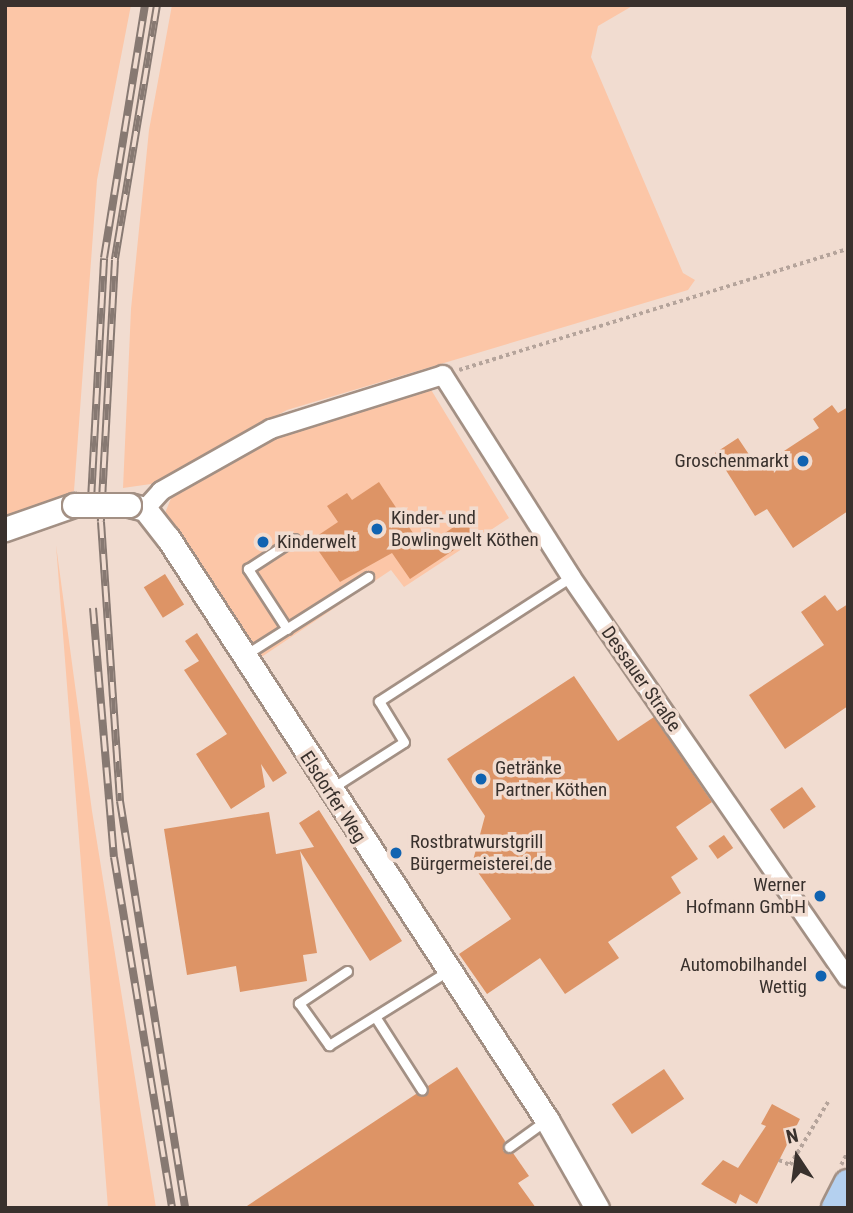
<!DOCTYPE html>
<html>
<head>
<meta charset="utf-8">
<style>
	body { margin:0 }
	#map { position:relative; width:853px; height:1213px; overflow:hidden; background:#f1dcd0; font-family:"Roboto Condensed",sans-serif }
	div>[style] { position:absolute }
	.green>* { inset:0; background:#fcc6a7 }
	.building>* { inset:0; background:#dd9466; transform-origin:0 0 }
	.path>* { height:3.5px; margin-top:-1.75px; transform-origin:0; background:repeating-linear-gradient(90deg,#b5a49b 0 3.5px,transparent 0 7px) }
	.roads { filter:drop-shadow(2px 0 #a39084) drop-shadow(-2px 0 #a39084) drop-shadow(0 2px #a39084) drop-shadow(0 -2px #a39084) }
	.service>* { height:9px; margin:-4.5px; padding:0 4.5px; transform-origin:4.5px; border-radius:4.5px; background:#fff }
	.minor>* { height:18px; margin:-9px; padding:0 9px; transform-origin:9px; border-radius:9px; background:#fff }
	.tertiary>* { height:23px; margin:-11.5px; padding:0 11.5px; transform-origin:11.5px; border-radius:11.5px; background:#fff }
	.primary>* { height:28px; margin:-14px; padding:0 14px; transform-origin:14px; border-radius:14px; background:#b4d0ef }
	.rail>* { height:8px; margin-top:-4px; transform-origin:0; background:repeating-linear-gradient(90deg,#f1dcd0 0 16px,#877972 0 32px); box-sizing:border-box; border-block:2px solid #877972 }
	.bridges { filter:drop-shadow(2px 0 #a39084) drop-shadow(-2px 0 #a39084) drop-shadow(0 2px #a39084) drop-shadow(0 -2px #a39084) }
	.tertiary-bridge>* { height:23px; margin:-11.5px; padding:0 11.5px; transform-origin:11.5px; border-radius:11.5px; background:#fff }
	.dots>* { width:19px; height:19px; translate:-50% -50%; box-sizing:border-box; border:4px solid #f1dcd0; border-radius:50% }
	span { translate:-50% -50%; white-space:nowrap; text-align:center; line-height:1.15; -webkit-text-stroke:7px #f1dcd0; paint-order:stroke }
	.poi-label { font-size:19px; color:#39312d }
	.right { translate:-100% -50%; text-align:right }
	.left { translate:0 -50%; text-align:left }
	.street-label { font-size:19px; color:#39312d }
	.frame { position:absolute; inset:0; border:7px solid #39312d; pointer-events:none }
	.north { position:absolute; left:762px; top:1122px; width:70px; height:70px; -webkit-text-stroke:5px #f1dcd0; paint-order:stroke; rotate:347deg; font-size:19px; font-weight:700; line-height:28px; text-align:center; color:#39312d }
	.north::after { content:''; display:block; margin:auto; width:24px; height:32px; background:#39312d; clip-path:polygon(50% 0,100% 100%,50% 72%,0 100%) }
</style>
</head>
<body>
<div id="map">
	<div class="green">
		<div style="clip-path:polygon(5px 5px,131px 5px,97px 180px,74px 491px,5px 518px)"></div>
		<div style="clip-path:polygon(172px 5px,634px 5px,598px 26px,591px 57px,683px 273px,695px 280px,688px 290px,287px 410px,151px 484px,123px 488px,131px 309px,149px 130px)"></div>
		<div style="clip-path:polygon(430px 388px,509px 518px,404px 587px,391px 570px,260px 658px,165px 513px,172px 496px,279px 435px)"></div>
		<div style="clip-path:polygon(56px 545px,92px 811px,156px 1208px,108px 1208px)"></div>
	</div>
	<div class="building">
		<div style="clip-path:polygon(832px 405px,838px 413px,848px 407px,848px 511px,793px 548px,767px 509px,755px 516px,715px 453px,738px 438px,758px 468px,819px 428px,813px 419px)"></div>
		<div style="clip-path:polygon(379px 482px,423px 548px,464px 520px,475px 536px,410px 579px,392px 553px,340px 582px,311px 540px,338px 522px,327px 506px,347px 493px,352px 500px)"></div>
		<div style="left:165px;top:574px;width:36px;height:25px;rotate:58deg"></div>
		<div style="clip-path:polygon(825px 595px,837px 611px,848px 604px,848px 706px,785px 749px,749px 695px,824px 645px,801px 612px)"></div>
		<div style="clip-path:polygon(197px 633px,287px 773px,273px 782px,261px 764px,265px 787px,231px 809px,196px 754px,227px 734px,184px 670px,199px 661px,185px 641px)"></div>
		<div style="clip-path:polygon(574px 676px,618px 741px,654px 717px,712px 802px,676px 827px,698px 859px,671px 877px,681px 893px,608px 942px,619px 958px,565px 994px,540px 958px,487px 994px,459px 954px,511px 919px,472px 864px,485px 816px,447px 759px)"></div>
		<div style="left:802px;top:787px;width:24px;height:39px;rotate:55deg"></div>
		<div style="clip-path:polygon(319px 810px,402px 941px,370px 961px,300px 851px,317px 953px,303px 955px,307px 981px,240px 992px,236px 966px,187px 975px,164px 829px,269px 812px,276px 854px,314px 847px,299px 823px)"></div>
		<div style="left:724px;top:835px;width:16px;height:19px;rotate:55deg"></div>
		<div style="clip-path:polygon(457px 1067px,505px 1141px,503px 1151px,513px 1153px,529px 1176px,518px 1183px,536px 1208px,244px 1208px,416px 1094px,426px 1095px,428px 1086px)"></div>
		<div style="left:664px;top:1069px;width:36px;height:63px;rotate:56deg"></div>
		<div style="clip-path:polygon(772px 1104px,800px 1119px,757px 1204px,740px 1194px,736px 1204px,701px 1184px,723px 1160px,738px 1168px,766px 1126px,761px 1124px)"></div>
	</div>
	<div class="path">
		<div style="left:459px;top:370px;width:407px;rotate:-17.3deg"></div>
		<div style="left:779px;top:1160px;width:12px;rotate:24deg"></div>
		<div style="left:790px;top:1165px;width:76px;rotate:-59deg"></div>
		<div style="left:841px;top:1165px;width:16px;rotate:-63deg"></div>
	</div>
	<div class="roads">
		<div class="service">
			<div style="left:287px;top:629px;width:72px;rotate:-123deg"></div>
			<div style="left:248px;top:569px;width:55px;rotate:-33.1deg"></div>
			<div style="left:245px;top:655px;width:146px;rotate:-32.4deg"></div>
			<div style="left:332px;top:788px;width:85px;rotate:-32.6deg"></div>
			<div style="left:404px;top:742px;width:48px;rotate:-121.4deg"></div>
			<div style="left:379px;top:701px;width:229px;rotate:-32.9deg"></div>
			<div style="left:347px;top:971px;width:58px;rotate:146.3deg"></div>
			<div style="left:299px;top:1003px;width:52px;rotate:54.5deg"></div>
			<div style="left:329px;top:1045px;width:140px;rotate:-31.9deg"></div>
			<div style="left:376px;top:1018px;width:85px;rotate:57.4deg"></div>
			<div style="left:509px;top:1147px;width:44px;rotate:-35.8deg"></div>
		</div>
		<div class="minor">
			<div style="left:145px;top:509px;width:24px;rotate:-48deg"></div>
			<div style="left:161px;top:491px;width:126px;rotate:-29.4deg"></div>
			<div style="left:271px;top:429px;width:180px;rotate:-17.4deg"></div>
			<div style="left:443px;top:375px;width:239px;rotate:57.6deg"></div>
			<div style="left:571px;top:577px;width:487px;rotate:55.4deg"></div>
		</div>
		<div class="tertiary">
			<div style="left:129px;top:505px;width:16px;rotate:14deg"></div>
			<div style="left:145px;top:509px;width:37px;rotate:52deg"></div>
			<div style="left:168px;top:538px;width:695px;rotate:56.93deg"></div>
			<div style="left:547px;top:1120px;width:101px;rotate:60.4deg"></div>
			<div style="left:5px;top:529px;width:73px;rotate:-19.2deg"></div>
		</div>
		<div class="primary">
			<div style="left:836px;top:1208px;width:27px;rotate:-63deg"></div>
		</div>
	</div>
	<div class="rail">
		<div style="left:157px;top:5px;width:258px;rotate:99.4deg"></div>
		<div style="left:115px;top:260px;width:262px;rotate:93.1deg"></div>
		<div style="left:101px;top:522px;width:280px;rotate:86.1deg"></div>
		<div style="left:120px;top:801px;width:412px;rotate:80.9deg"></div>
		<div style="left:91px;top:500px;width:242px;rotate:-86.9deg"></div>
		<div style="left:104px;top:258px;width:256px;rotate:-80.8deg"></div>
		<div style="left:93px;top:608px;width:250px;rotate:85.2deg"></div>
		<div style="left:114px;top:857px;width:356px;rotate:80.6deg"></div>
	</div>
	<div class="bridges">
		<div class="tertiary-bridge">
			<div style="left:74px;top:505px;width:55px"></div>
		</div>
	</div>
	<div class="dots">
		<div style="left:803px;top:461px;background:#1063b1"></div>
		<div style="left:377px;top:529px;background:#1063b1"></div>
		<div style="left:263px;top:542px;background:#1063b1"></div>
		<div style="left:481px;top:779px;background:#1063b1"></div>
		<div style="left:396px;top:853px;background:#1063b1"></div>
		<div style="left:820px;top:896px;background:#1063b1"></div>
		<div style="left:821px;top:976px;background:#1063b1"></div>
	</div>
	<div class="poi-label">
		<span class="right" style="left:789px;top:461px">Groschenmarkt</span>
		<span class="left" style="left:391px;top:529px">Kinder- und<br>Bowlingwelt Köthen</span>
		<span class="left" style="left:277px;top:542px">Kinderwelt</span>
		<span class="left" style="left:495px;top:779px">Getränke<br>Partner Köthen</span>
		<span class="left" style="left:410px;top:853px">Rostbratwurstgrill<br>Bürgermeisterei.de</span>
		<span class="right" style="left:806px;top:896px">Werner<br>Hofmann GmbH</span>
		<span class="right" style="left:807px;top:976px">Automobilhandel<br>Wettig</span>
	</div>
	<div class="street-label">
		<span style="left:641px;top:679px;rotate:55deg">Dessauer Straße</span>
		<span style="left:333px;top:797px;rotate:57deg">Elsdorfer Weg</span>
	</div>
	<div class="frame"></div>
	<div class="north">N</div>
</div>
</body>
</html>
